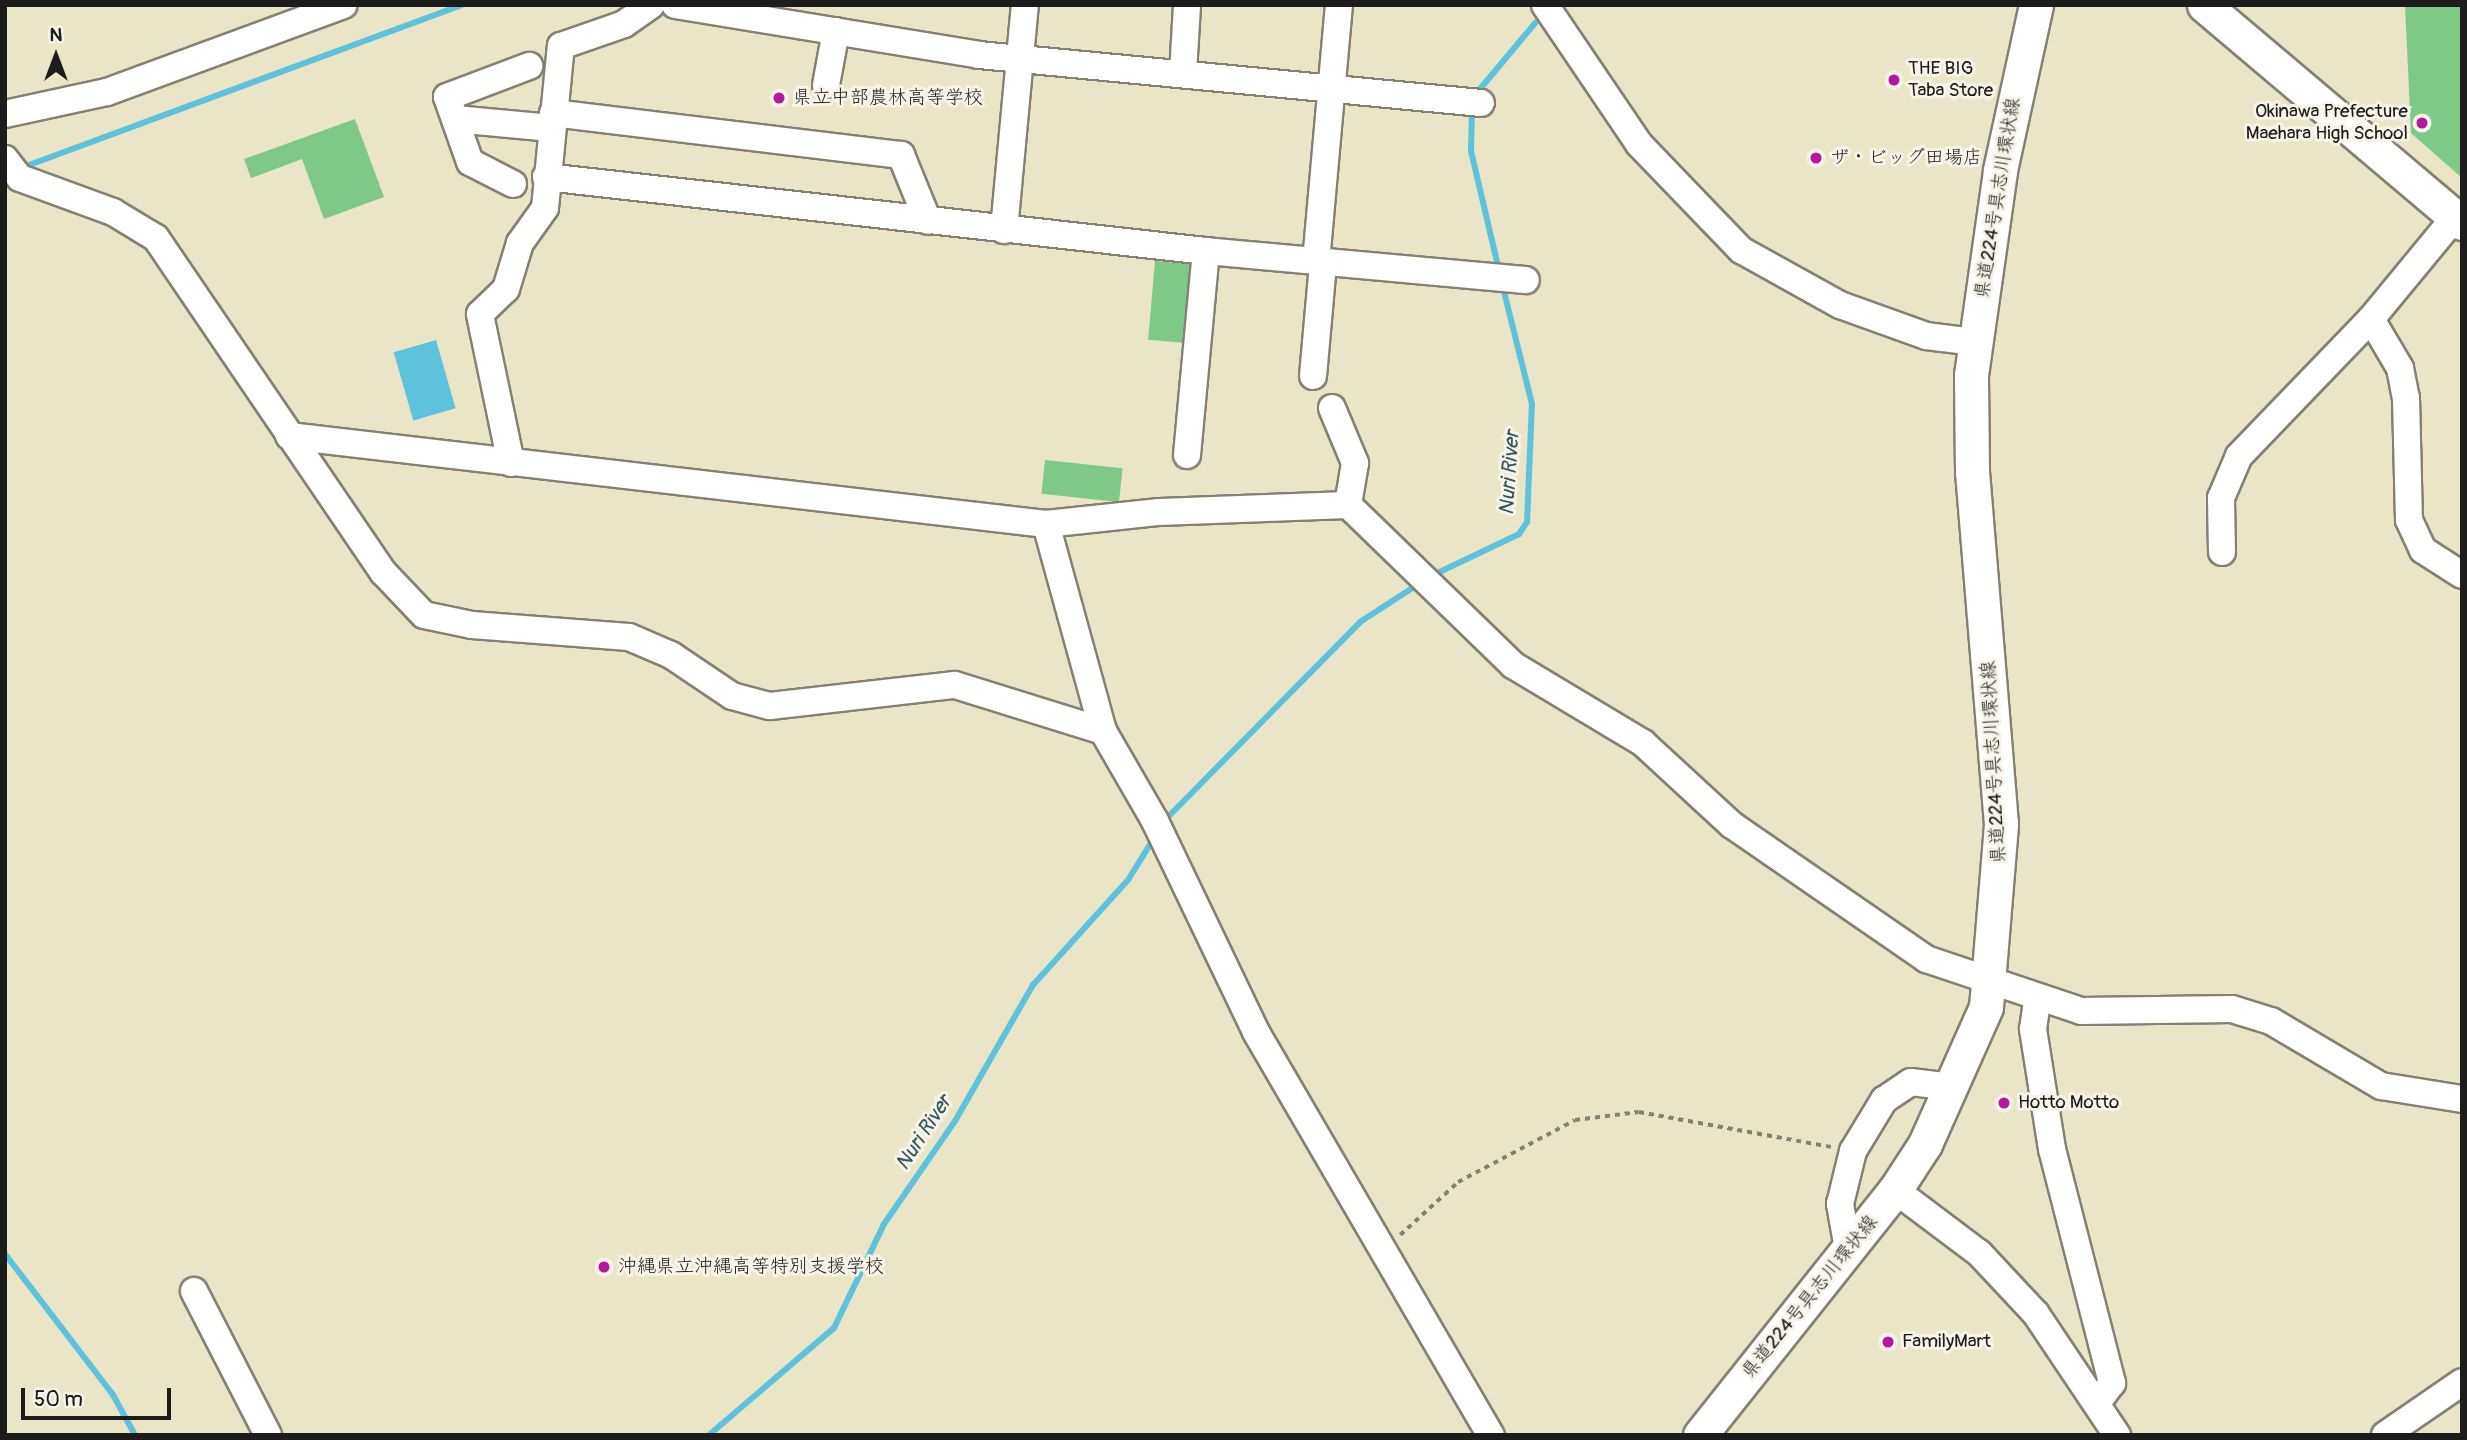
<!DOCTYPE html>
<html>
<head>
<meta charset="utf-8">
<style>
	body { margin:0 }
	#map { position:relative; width:2467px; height:1440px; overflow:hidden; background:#ebe5c8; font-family:Pangolin,"Klee One",sans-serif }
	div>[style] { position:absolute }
	.green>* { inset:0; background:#7fc986; transform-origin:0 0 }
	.water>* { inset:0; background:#5dc2db; transform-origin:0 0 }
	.stream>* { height:6px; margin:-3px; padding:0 3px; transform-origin:3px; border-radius:3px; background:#5dc2db }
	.path>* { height:3.5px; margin-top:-1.75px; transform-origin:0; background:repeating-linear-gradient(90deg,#848072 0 5px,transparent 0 10px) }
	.roads { filter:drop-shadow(2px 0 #848072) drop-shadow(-2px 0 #848072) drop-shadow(0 2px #848072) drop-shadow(0 -2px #848072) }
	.minor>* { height:26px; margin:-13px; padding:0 13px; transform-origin:13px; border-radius:13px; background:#fff }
	.major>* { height:33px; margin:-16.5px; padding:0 16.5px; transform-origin:16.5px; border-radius:16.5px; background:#fff }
	.dots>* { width:19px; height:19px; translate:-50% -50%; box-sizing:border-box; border:4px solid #f7f3e8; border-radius:50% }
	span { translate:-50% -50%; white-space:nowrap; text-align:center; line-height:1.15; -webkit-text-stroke:6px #f7f3e8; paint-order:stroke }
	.poi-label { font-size:19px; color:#1c1c1c }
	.left { translate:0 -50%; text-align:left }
	.right { translate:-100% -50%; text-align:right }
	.street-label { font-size:19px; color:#1c1c1c }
	.water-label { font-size:21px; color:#33565f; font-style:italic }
	.frame { position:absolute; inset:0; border:7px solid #1c1c1c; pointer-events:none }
	.north { position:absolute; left:21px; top:21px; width:70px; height:70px; -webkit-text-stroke:5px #f7f3e8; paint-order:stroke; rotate:0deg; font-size:19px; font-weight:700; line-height:28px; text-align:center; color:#1c1c1c }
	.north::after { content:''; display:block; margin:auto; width:24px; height:32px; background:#1c1c1c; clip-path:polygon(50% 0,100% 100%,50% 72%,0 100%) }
	.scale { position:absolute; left:21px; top:1388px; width:150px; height:32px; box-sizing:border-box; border:4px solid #1c1c1c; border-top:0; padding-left:9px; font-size:21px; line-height:24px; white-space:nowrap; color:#1c1c1c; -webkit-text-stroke:5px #f7f3e8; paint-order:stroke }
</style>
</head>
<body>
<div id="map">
	<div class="green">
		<div style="clip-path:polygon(2405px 5px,2462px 5px,2462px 178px,2411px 133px)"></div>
		<div style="clip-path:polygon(355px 119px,384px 197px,324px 219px,302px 159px,251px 178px,244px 159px)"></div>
		<div style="left:1155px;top:261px;width:35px;height:79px;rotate:5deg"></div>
		<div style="left:1045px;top:460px;width:78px;height:34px;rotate:6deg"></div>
	</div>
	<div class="water">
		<div style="left:436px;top:340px;width:71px;height:44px;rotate:74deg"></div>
	</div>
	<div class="stream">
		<div style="left:1475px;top:95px;width:95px;rotate:-50.1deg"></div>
		<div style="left:1472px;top:109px;width:42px;rotate:91.4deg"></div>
		<div style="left:1471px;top:151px;width:122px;rotate:76.8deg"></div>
		<div style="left:21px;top:168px;width:470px;rotate:-20.3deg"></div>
		<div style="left:1429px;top:577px;width:100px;rotate:-25.5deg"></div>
		<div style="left:1519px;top:534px;width:14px;rotate:-56deg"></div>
		<div style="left:1527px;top:522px;width:118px;rotate:-87.6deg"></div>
		<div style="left:1532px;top:404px;width:124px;rotate:-104deg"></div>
		<div style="left:1164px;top:821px;width:279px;rotate:-45.4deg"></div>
		<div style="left:1360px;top:622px;width:72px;rotate:-33deg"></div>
		<div style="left:5px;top:1254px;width:178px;rotate:52.5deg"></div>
		<div style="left:113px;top:1395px;width:46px;rotate:61.2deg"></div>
		<div style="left:709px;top:1435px;width:165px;rotate:-40.6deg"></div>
		<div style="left:834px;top:1328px;width:115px;rotate:-64.3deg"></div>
		<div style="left:884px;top:1224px;width:125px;rotate:-55.4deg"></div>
		<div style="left:955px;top:1121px;width:157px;rotate:-60.2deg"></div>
		<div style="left:1033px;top:985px;width:142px;rotate:-47.9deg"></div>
		<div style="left:1128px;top:880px;width:49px;rotate:-58.2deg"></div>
	</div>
	<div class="path">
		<div style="left:1400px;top:1235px;width:79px;rotate:-42.4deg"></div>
		<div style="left:1458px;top:1182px;width:132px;rotate:-27.9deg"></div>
		<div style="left:1575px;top:1120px;width:64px;rotate:-7.1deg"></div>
		<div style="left:1639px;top:1112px;width:195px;rotate:10.3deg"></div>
	</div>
	<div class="roads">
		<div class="minor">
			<div style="left:675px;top:5px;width:308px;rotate:9.3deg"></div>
			<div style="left:979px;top:55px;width:504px;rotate:5.46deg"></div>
			<div style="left:1545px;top:5px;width:168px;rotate:55.9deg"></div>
			<div style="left:1639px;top:144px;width:147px;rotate:46.1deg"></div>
			<div style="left:1741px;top:250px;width:113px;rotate:29.1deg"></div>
			<div style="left:1840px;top:305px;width:91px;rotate:19.8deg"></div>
			<div style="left:1926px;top:336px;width:48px;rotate:7.1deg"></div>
			<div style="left:1183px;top:73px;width:68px;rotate:-86.6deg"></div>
			<div style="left:826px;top:85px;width:55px;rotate:-79.5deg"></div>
			<div style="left:553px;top:113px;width:351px;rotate:6.9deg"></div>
			<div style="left:901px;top:155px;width:71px;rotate:67.8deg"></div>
			<div style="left:5px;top:114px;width:104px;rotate:-12.2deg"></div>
			<div style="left:107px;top:92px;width:252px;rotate:-20.2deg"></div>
			<div style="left:455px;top:119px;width:97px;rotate:5.3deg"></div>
			<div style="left:5px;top:159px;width:24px;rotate:52deg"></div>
			<div style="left:20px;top:178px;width:99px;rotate:20.1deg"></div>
			<div style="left:113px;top:212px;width:50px;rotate:31.2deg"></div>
			<div style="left:156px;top:238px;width:404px;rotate:55.8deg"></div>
			<div style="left:383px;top:572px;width:59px;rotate:46.4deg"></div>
			<div style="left:424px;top:615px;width:49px;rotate:11.8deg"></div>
			<div style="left:472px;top:625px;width:157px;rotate:4.4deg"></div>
			<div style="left:629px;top:637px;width:46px;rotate:23.2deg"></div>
			<div style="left:671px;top:655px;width:73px;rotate:33.9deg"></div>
			<div style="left:732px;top:696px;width:39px;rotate:15deg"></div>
			<div style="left:770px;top:706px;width:186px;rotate:-6.5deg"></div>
			<div style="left:955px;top:685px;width:155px;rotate:17.3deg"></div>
			<div style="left:546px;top:177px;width:664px;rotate:6.4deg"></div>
			<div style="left:1206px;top:251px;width:321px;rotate:5.2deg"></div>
			<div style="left:513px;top:184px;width:48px;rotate:-152.9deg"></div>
			<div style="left:470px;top:162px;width:69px;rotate:-109.5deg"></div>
			<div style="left:447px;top:97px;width:88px;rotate:-20.7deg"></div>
			<div style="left:1004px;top:230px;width:226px;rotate:-84.7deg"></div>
			<div style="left:1316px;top:262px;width:258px;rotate:-84.9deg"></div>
			<div style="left:2371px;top:319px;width:57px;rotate:59.4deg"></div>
			<div style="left:2400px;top:368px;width:31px;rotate:79deg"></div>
			<div style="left:2406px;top:398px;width:122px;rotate:88.6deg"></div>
			<div style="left:2409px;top:520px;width:33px;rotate:65deg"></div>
			<div style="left:2423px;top:550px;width:46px;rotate:32.7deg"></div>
			<div style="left:1313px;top:376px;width:113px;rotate:-84.9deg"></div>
			<div style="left:1332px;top:408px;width:60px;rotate:67.3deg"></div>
			<div style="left:1355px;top:463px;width:43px;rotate:99.5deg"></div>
			<div style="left:289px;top:436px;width:762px;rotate:6.63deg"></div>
			<div style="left:1046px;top:524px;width:114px;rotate:-6.1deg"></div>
			<div style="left:1159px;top:512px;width:189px;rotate:-2.1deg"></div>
			<div style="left:1348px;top:505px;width:230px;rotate:44.1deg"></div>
			<div style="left:1513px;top:665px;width:152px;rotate:31deg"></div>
			<div style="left:1643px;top:743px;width:121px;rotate:42.7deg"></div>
			<div style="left:1732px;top:825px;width:236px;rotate:34.6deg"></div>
			<div style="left:1926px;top:959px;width:163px;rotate:18.5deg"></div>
			<div style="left:2081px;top:1011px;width:151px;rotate:-0.8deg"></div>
			<div style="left:2232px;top:1009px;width:41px;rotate:17.1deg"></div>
			<div style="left:2271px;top:1021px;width:128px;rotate:30.6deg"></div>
			<div style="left:2381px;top:1086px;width:82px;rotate:9.1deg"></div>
			<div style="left:1187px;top:455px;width:205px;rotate:-84.7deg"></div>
			<div style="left:511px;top:463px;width:152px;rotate:-101.8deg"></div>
			<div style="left:480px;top:314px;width:36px;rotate:-44deg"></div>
			<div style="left:506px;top:289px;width:48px;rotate:-73.1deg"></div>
			<div style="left:520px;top:243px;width:43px;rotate:-54.5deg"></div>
			<div style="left:545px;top:208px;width:163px;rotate:-84.4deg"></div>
			<div style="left:561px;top:46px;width:67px;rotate:-19.2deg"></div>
			<div style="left:624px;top:24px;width:33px;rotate:-35deg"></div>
			<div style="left:1046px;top:524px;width:215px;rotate:74.6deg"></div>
			<div style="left:1103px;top:731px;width:104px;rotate:60deg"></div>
			<div style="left:1155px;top:821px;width:234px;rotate:64.4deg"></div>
			<div style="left:1256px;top:1032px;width:467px;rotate:59.8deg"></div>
			<div style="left:2222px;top:552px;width:54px;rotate:-91.1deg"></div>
			<div style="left:2221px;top:498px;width:46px;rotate:-66.8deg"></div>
			<div style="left:2239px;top:456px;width:190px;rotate:-46.1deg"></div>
			<div style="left:2371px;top:319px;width:132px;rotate:-50.5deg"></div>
			<div style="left:2037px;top:1001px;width:28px;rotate:98deg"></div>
			<div style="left:2033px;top:1029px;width:121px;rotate:81deg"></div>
			<div style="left:2052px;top:1149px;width:242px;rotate:75.6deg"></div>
			<div style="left:2112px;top:1383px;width:25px;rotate:127deg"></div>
			<div style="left:1895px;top:1190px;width:105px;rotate:36.9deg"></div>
			<div style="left:1979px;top:1253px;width:83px;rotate:46.9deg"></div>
			<div style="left:2036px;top:1314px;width:146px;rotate:56.2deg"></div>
			<div style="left:1848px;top:1249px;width:46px;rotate:-100.1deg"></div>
			<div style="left:1840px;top:1204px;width:55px;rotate:-76.2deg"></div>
			<div style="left:1853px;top:1151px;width:60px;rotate:-58.7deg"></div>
			<div style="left:1884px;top:1100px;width:32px;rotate:-34deg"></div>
			<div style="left:1911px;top:1082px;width:41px;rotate:7deg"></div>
			<div style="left:194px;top:1291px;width:162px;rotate:62.8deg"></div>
			<div style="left:2385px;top:1435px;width:93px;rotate:-34.5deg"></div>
		</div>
		<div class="major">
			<div style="left:2204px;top:5px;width:338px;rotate:40.2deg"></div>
			<div style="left:1700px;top:1435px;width:313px;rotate:-51.5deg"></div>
			<div style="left:1895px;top:1190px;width:55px;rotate:-56.9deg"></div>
			<div style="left:1925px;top:1144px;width:150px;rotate:-66deg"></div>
			<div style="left:1986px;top:1007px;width:184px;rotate:-85.3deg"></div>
			<div style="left:2001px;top:824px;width:353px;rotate:-94.7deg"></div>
			<div style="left:1972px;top:472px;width:97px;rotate:-90.6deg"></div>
			<div style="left:1971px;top:375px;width:207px;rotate:-81.9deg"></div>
			<div style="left:2000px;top:170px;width:169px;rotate:-77.7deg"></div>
		</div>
	</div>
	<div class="dots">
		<div style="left:1894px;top:80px;background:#b5179e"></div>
		<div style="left:779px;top:98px;background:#b5179e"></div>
		<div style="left:2422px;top:123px;background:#b5179e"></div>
		<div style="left:1816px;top:158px;background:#b5179e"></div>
		<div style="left:2004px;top:1103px;background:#b5179e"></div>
		<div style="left:604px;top:1267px;background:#b5179e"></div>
		<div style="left:1888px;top:1342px;background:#b5179e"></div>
	</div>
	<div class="poi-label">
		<span class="left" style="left:1908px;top:80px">THE BIG<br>Taba Store</span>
		<span class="left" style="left:793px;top:98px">県立中部農林高等学校</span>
		<span class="right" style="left:2408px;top:123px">Okinawa Prefecture<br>Maehara High School</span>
		<span class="left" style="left:1830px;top:158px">ザ・ビッグ田場店</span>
		<span class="left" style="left:2018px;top:1103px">Hotto Motto</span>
		<span class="left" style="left:618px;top:1267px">沖縄県立沖縄高等特別支援学校</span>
		<span class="left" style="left:1902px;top:1342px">FamilyMart</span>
	</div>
	<div class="street-label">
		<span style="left:1998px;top:198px;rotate:-81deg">県道224号具志川環状線</span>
		<span style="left:1994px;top:762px;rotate:-93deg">県道224号具志川環状線</span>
		<span style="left:1810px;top:1297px;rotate:-51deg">県道224号具志川環状線</span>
	</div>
	<div class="water-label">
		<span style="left:1510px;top:473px;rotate:-86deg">Nuri River</span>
		<span style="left:924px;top:1133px;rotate:-57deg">Nuri River</span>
	</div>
	<div class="frame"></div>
	<div class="north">N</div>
	<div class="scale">50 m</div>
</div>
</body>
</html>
